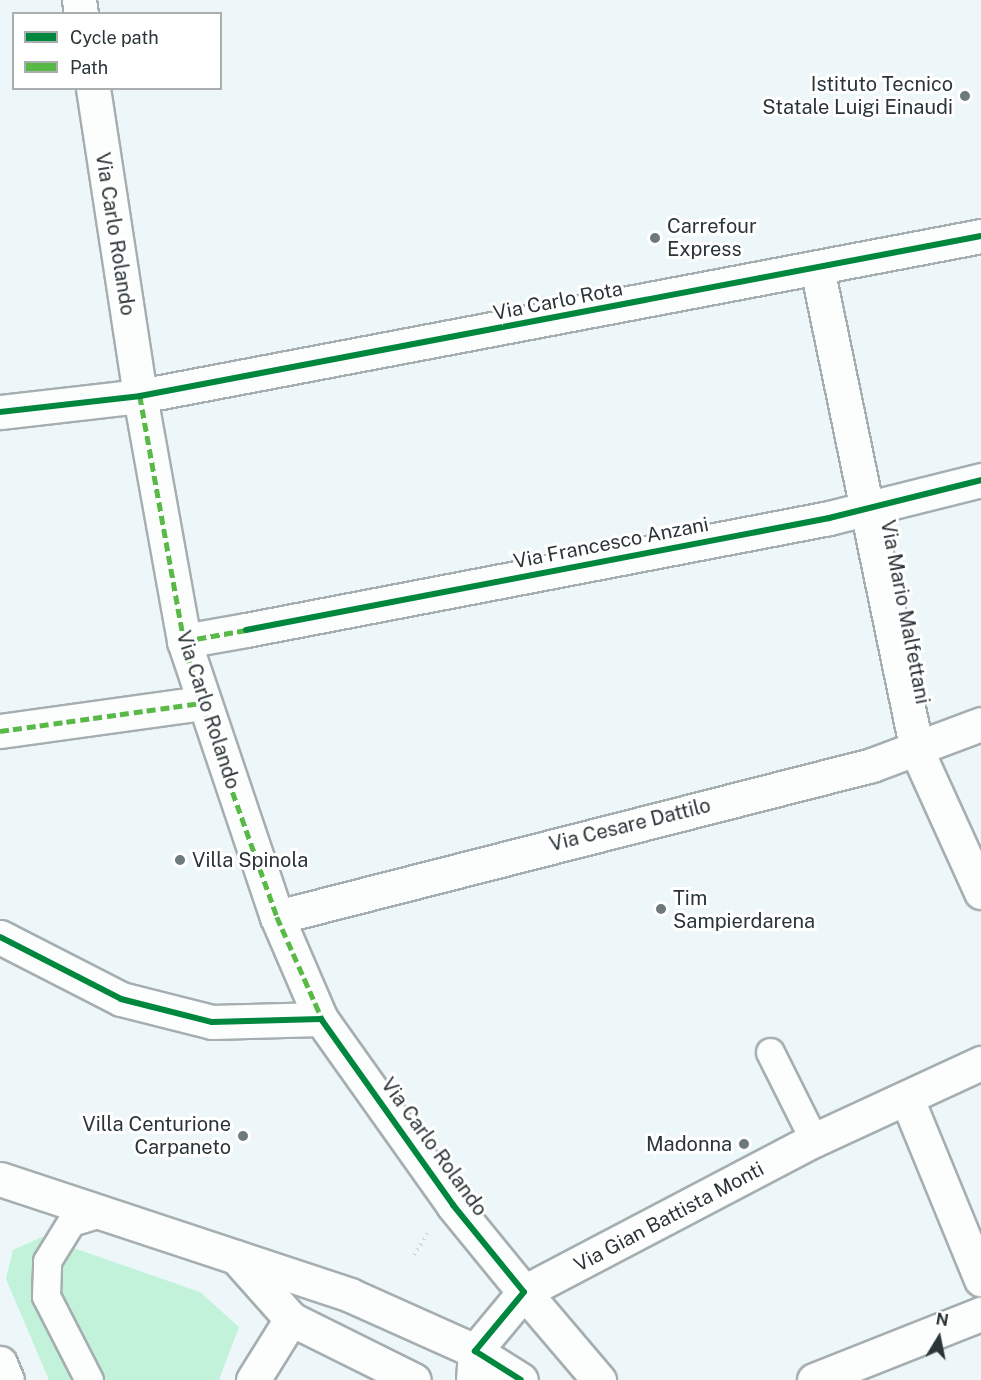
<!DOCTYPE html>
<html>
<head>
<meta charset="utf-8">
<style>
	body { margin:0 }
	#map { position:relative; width:981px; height:1380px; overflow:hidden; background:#edf6f8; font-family:"Public Sans",sans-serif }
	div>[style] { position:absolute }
	.green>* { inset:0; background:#c2f2da }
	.path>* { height:4px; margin-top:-2px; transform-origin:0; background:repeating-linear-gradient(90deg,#d4d7d9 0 1.5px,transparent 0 6px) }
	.roads { filter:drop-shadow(2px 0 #a5aeb0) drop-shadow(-2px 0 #a5aeb0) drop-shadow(0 2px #a5aeb0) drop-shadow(0 -2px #a5aeb0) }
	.service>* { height:27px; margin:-13.5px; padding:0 13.5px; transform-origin:13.5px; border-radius:13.5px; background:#fcfefe }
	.pedestrian>* { height:33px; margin:-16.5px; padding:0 16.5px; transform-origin:16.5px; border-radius:16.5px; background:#fcfefe }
	.minor>* { height:33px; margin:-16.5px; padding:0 16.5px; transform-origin:16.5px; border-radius:16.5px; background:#fcfefe }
	.secondary>* { height:33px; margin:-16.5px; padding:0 16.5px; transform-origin:16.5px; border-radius:16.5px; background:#fcfefe }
	.quiet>* { height:4.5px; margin-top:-2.25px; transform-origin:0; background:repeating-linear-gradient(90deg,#58b947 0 9px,transparent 0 13.5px) }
	.cycleway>* { height:6px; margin:-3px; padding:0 3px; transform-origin:3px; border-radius:3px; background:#00873e }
	.dots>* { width:16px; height:16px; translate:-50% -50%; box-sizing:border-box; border:3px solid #fff; border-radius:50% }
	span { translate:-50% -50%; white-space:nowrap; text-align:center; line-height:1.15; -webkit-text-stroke:6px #fff; paint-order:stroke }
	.poi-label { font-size:20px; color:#2a3537 }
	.right { translate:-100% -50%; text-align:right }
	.left { translate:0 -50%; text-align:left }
	.street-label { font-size:20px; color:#2a3537 }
	.legend { position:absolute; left:12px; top:12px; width:210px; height:78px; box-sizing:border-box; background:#fff; border:2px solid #aaaeaf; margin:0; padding:8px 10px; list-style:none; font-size:18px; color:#2a3537 }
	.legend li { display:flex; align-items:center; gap:12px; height:30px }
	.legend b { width:30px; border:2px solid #aaaeaf }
	.north { position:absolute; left:909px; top:1308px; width:60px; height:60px; -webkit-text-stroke:4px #fff; paint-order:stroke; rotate:10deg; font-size:16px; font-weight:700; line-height:24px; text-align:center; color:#2a3537 }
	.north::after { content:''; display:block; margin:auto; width:21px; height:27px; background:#2a3537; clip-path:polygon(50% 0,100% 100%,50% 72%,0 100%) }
</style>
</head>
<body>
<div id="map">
	<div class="green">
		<div style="clip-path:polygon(42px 1237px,200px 1292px,239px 1327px,219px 1380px,49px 1380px,6px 1279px,13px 1250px)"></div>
	</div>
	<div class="path">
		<div style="left:414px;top:1255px;width:25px;rotate:-58deg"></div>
	</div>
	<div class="roads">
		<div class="service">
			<div style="left:770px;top:1052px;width:98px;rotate:63.4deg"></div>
			<div style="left:89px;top:1380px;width:94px;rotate:-117.1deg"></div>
			<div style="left:46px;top:1296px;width:35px;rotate:-88deg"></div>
			<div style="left:47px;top:1261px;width:46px;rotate:-58.4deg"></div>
			<div style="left:71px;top:1222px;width:34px;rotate:-17deg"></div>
		</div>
		<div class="pedestrian">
			<div style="left:140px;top:396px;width:249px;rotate:79.8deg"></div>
			<div style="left:184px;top:641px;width:291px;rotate:71.4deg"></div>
			<div style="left:277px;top:917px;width:111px;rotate:66.7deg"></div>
			<div style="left:321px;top:1019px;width:228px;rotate:54.6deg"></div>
			<div style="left:453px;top:1205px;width:112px;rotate:50.8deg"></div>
			<div style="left:184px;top:641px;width:63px;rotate:-10.1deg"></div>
			<div style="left:0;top:731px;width:203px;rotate:-7.9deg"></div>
		</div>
		<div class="minor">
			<div style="left:79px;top:0;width:14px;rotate:82deg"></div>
			<div style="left:93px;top:88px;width:312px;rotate:81.3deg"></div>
			<div style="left:817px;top:268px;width:493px;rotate:78.3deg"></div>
			<div style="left:917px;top:751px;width:155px;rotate:65.6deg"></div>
			<div style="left:0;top:412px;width:141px;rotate:-6.5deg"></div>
			<div style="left:140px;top:396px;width:856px;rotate:-10.77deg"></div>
			<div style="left:246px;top:630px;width:594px;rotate:-10.87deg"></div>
			<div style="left:829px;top:518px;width:157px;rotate:-14deg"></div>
			<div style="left:277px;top:917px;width:614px;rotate:-14.33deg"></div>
			<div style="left:872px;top:765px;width:116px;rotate:-20.6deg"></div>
			<div style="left:0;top:937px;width:136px;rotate:27.1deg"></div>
			<div style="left:121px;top:999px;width:94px;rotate:14.2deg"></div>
			<div style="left:212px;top:1022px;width:109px;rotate:-1.6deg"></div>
			<div style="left:907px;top:1099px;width:195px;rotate:67.7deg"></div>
			<div style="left:473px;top:1380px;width:29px;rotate:-86deg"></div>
			<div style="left:475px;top:1351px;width:77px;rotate:-50.3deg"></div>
			<div style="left:524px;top:1292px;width:327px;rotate:-27.7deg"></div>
			<div style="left:814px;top:1140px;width:184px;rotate:-24.8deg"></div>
			<div style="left:814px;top:1380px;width:180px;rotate:-21.6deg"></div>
		</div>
		<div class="secondary">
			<div style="left:0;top:1179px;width:369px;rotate:18.3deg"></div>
			<div style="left:350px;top:1295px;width:137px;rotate:24.1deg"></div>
			<div style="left:475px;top:1351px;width:54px;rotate:32.2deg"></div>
			<div style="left:236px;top:1257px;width:83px;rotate:48.4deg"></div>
			<div style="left:291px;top:1319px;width:137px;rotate:26.4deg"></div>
			<div style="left:524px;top:1292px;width:116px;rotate:49.6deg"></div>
			<div style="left:0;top:1363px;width:18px;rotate:68deg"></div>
			<div style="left:253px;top:1380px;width:72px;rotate:-58.1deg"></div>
		</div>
	</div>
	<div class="quiet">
		<div style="left:140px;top:396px;width:249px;rotate:79.8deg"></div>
		<div style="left:184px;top:641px;width:64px;rotate:74.7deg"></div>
		<div style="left:201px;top:703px;width:227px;rotate:70.4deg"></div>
		<div style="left:277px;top:917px;width:114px;rotate:66.1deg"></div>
		<div style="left:184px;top:641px;width:63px;rotate:-10.1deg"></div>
		<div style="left:0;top:731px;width:203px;rotate:-7.9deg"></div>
	</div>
	<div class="cycleway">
		<div style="left:0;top:412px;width:141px;rotate:-6.5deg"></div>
		<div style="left:140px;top:396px;width:856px;rotate:-10.77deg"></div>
		<div style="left:246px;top:630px;width:594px;rotate:-10.87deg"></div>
		<div style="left:829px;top:518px;width:157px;rotate:-14deg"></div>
		<div style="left:0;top:937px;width:136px;rotate:27.1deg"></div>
		<div style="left:121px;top:999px;width:94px;rotate:14.2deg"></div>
		<div style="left:212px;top:1022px;width:109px;rotate:-1.6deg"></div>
		<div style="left:321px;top:1019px;width:228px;rotate:54.6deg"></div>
		<div style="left:453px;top:1205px;width:112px;rotate:50.8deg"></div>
		<div style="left:524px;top:1292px;width:77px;rotate:129.7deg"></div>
		<div style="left:475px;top:1351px;width:54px;rotate:32.2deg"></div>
	</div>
	<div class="dots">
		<div style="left:965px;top:96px;background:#6e797b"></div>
		<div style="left:655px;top:238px;background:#6e797b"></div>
		<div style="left:180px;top:860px;background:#6e797b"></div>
		<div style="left:661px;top:909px;background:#6e797b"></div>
		<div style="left:243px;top:1136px;background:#6e797b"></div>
		<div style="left:744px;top:1144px;background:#6e797b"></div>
	</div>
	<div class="poi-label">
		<span class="right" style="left:953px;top:96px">Istituto Tecnico<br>Statale Luigi Einaudi</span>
		<span class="left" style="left:667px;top:238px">Carrefour<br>Express</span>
		<span class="left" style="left:192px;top:860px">Villa Spinola</span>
		<span class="left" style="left:673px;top:910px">Tim<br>Sampierdarena</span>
		<span class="right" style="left:231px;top:1136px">Villa Centurione<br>Carpaneto</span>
		<span class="right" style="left:732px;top:1144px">Madonna</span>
	</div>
	<div class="street-label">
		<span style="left:115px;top:234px;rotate:81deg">Via Carlo Rolando</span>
		<span style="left:558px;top:301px;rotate:-11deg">Via Carlo Rota</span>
		<span style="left:611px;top:543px;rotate:-11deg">Via Francesco Anzani</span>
		<span style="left:905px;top:612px;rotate:79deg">Via Mario Malfettani</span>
		<span style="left:208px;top:710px;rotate:72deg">Via Carlo Rolando</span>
		<span style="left:630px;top:825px;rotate:-14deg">Via Cesare Dattilo</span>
		<span style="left:434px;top:1147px;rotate:54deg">Via Carlo Rolando</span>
		<span style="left:669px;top:1217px;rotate:-28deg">Via Gian Battista Monti</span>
	</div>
	<ul class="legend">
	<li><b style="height:8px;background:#00873e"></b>Cycle path</li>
	<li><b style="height:8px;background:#58b947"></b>Path</li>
	</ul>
	<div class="north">N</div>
</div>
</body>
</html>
